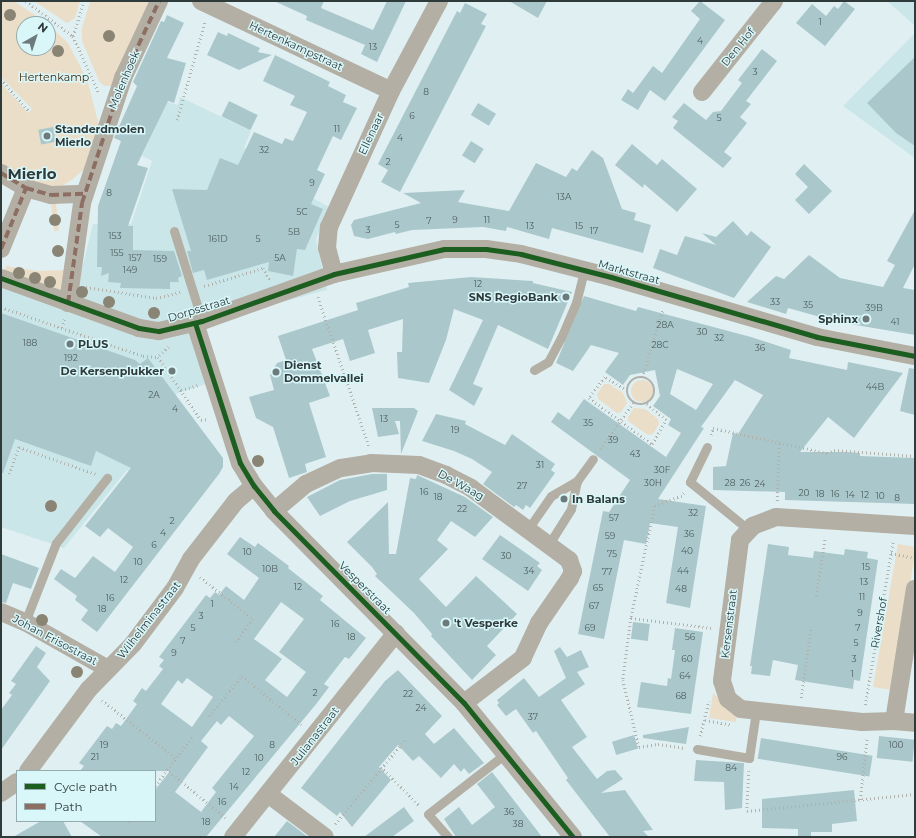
<!DOCTYPE html>
<html>
<head>
<meta charset="utf-8">
<style>
	body { margin:0 }
	#map { position:relative; width:916px; height:838px; overflow:hidden; background:#e0f0f2; font-family:Montserrat,sans-serif }
	div>[style] { position:absolute }
	.built>* { inset:0; background:#cbe6e9 }
	.green>* { inset:0; background:#eadec9; transform-origin:0 0 }
	.round { border-radius:50% }
	.building>* { inset:0; background:#aac8cc; transform-origin:0 0 }
	.path>* { height:2.5px; margin-top:-1.25px; transform-origin:0; background:repeating-linear-gradient(90deg,#b1b2ac 0 1px,transparent 0 4px) }
	.path>.ring { margin:-1.25px; padding:0; box-sizing:content-box; background:none; border:2.5px solid #b1b2ac; border-radius:50% }
	.lane>* { height:9px; margin:-4.5px; padding:0 4.5px; transform-origin:4.5px; border-radius:4.5px; background:#b3afa4 }
	.street>* { height:18px; margin:-9px; padding:0 9px; transform-origin:9px; border-radius:9px; background:#b3afa4 }
	.quiet>* { height:4px; margin-top:-2px; transform-origin:0; background:repeating-linear-gradient(90deg,#8d6e63 0 8px,transparent 0 12px) }
	.cycleway>* { height:5px; margin:-2.5px; padding:0 2.5px; transform-origin:2.5px; border-radius:2.5px; background:#1b5e20 }
	.trees>* { width:12px; height:12px; margin:-6px; border-radius:50%; background:#898474 }
	.dots>* { width:11px; height:11px; translate:-50% -50%; box-sizing:border-box; border:2px solid #d9f6f9; border-radius:50% }
	span { translate:-50% -50%; white-space:nowrap; text-align:center; line-height:1.15; -webkit-text-stroke:3px #d9f6f9; paint-order:stroke }
	.number-label { font-size:9px; color:#4e5e5f }
	.number-label span { -webkit-text-stroke-width:0 }
	.street-label { font-size:11px; color:#2f3a3b }
	.park-label { font-size:11px; color:#412b0d }
	.poi-label { font-size:11px; color:#2f3a3b; font-weight:700 }
	.left { translate:0 -50%; text-align:left }
	.right { translate:-100% -50%; text-align:right }
	.district-label { font-size:15px; color:#2f3a3b; font-weight:700 }
	.frame { position:absolute; inset:0; border:2px solid #2f3a3b; pointer-events:none }
	.legend { position:absolute; left:16px; top:770px; width:140px; height:52px; box-sizing:border-box; background:#d9f6f9; border:1px solid #95abad; margin:0; padding:5px 7px; list-style:none; font-size:12px; color:#2f3a3b }
	.legend li { display:flex; align-items:center; gap:8px; height:20px }
	.legend b { width:20px; border:1px solid #95abad }
	.north { position:absolute; left:16px; top:16px; width:40px; height:40px; box-sizing:border-box; background:#d9f6f9; border:1px solid #95abad; border-radius:50%; rotate:39deg; font-size:11px; font-weight:700; line-height:16px; text-align:center; color:#2f3a3b }
	.north::after { content:''; display:block; margin:auto; width:14px; height:18px; background:#6d7a7b; clip-path:polygon(50% 0,100% 100%,50% 72%,0 100%) }
</style>
</head>
<body>
<div id="map">
	<div class="built">
		<div style="clip-path:polygon(887px 1px,915px 1px,915px 26px)"></div>
		<div style="clip-path:polygon(915px 33px,915px 158px,843px 106px)"></div>
		<div style="clip-path:polygon(180px 97px,251px 131px,244px 148px,267px 160px,273px 176px,329px 207px,316px 239px,327px 290px,214px 320px,194px 339px,209px 383px,178px 393px,161px 405px,131px 472px,127px 470px,64px 548px,1px 527px,1px 284px,75px 297px,93px 224px,131px 224px,152px 161px,142px 156px,167px 102px,178px 105px)"></div>
	</div>
	<div class="green">
		<div style="clip-path:polygon(1px 1px,14px 1px,48px 24px,24px 24px,24px 48px,48px 48px,48px 24px,68px 43px,87px 79px,99px 125px,89px 165px,73px 179px,62px 186px,39px 187px,1px 165px,1px 83px,28px 113px,32px 109px,1px 77px)"></div>
		<div style="clip-path:polygon(34px 1px,80px 1px,75px 18px,67px 23px)"></div>
		<div style="clip-path:polygon(90px 1px,156px 1px,114px 84px,110px 86px,104px 86px,99px 81px,82px 41px,82px 28px)"></div>
		<div style="left:56px;top:203px;width:28px;height:5px;rotate:84deg"></div>
		<div style="clip-path:polygon(6px 266px,38px 271px,65px 270px,64px 292px,5px 271px)"></div>
		<div class="round" style="left:631px;top:380px;width:22px;height:22px"></div>
		<div style="clip-path:polygon(604px 384px,609px 384px,623px 393px,627px 403px,621px 412px,617px 413px,598px 399px,597px 394px)"></div>
		<div style="clip-path:polygon(634px 408px,645px 409px,658px 419px,659px 424px,653px 434px,648px 435px,628px 421px,628px 417px)"></div>
		<div style="clip-path:polygon(898px 544px,915px 547px,915px 554px,892px 690px,873px 687px)"></div>
		<div style="clip-path:polygon(713px 693px,737px 714px,736px 722px,709px 718px)"></div>
	</div>
	<div class="building">
		<div style="clip-path:polygon(274px 1px,324px 1px,321px 8px,373px 30px,387px 1px,406px 1px,377px 62px,361px 54px,365px 45px,306px 20px,307px 16px)"></div>
		<div style="clip-path:polygon(509px 1px,547px 1px,538px 18px)"></div>
		<div style="clip-path:polygon(700px 1px,725px 20px,665px 101px,650px 90px,638px 110px,621px 100px,628px 89px,633px 93px,653px 66px,662px 73px,700px 19px,691px 11px)"></div>
		<div style="clip-path:polygon(844px 1px,855px 9px,825px 46px,796px 23px,812px 4px,826px 16px,834px 6px,838px 9px)"></div>
		<div style="clip-path:polygon(465px 3px,487px 14px,481px 24px,486px 26px,400px 192px,381px 182px,388px 170px,378px 164px,457px 11px,460px 13px)"></div>
		<div style="clip-path:polygon(167px 15px,184px 23px,167px 58px,186px 63px,174px 103px,168px 101px,137px 165px,148px 168px,128px 226px,133px 226px,133px 250px,174px 251px,182px 276px,178px 278px,179px 282px,170px 282px,170px 289px,120px 288px,121px 283px,108px 282px,109px 273px,101px 276px,102px 267px,97px 267px,98px 206px,121px 141px,114px 138px,137px 86px,133px 82px,161px 21px,164px 22px)"></div>
		<div style="clip-path:polygon(218px 32px,227px 36px,228px 33px,260px 48px,258px 52px,272px 55px,239px 70px,207px 55px)"></div>
		<div style="clip-path:polygon(762px 49px,777px 61px,746px 101px,751px 104px,740px 117px,747px 123px,724px 152px,732px 158px,723px 168px,673px 128px,678px 121px,672px 117px,684px 103px,706px 120px,713px 112px,721px 111px,742px 83px,738px 80px)"></div>
		<div style="clip-path:polygon(275px 55px,330px 82px,328px 86px,346px 95px,343px 102px,357px 108px,341px 140px,333px 136px,317px 170px,325px 174px,311px 204px,323px 209px,305px 250px,297px 249px,293px 276px,268px 271px,269px 262px,207px 280px,204px 270px,193px 273px,187px 251px,191px 251px,172px 189px,207px 190px,220px 158px,238px 165px,254px 132px,282px 144px,285px 138px,293px 141px,307px 112px,290px 105px,295px 96px,263px 81px)"></div>
		<div style="clip-path:polygon(915px 57px,915px 146px,896px 133px,867px 103px)"></div>
		<div style="left:229px;top:101px;width:32px;height:17px;rotate:26deg"></div>
		<div style="left:478px;top:103px;width:21px;height:14px;rotate:31deg"></div>
		<div style="left:53px;top:127px;width:15px;height:15px;rotate:79deg"></div>
		<div style="left:471px;top:141px;width:15px;height:17px;rotate:32deg"></div>
		<div style="clip-path:polygon(632px 144px,657px 165px,662px 159px,697px 189px,677px 212px,644px 184px,643px 188px,615px 165px)"></div>
		<div style="clip-path:polygon(592px 150px,603px 158px,622px 209px,636px 213px,634px 220px,651px 225px,643px 253px,552px 228px,549px 239px,507px 227px,506px 231px,483px 227px,412px 230px,396px 234px,395px 232px,368px 239px,354px 236px,351px 225px,354px 220px,421px 203px,403px 193px,465px 190px,458px 202px,509px 211px,536px 163px,566px 177px,572px 168px,577px 171px)"></div>
		<div style="clip-path:polygon(804px 164px,832px 191px,809px 214px,795px 200px,808px 187px,795px 174px)"></div>
		<div style="clip-path:polygon(915px 210px,915px 264px,903px 288px,915px 290px,915px 335px,838px 322px,788px 308px,786px 314px,747px 302px,776px 276px,784px 279px,809px 255px,840px 278px,883px 287px,895px 265px,887px 261px)"></div>
		<div style="clip-path:polygon(733px 221px,747px 236px,751px 231px,771px 247px,734px 298px,653px 268px,660px 249px,677px 255px,685px 236px,716px 245px,702px 233px,716px 237px)"></div>
		<div style="clip-path:polygon(471px 277px,533px 281px,533px 283px,572px 292px,548px 349px,498px 325px,473px 384px,483px 388px,474px 406px,449px 390px,483px 320px,454px 309px,446px 340px,429px 383px,398px 378px,397px 352px,402px 352px,403px 319px,368px 330px,375px 353px,350px 361px,343px 339px,312px 349px,330px 396px,309px 403px,326px 457px,305px 464px,307px 472px,289px 478px,273px 427px,256px 418px,249px 397px,274px 390px,270px 375px,277px 363px,286px 360px,278px 336px,358px 310px,356px 303px,409px 287px,408px 283px)"></div>
		<div style="clip-path:polygon(evenodd,584px 296px,636px 311px,638px 307px,751px 337px,791px 350px,789px 358px,847px 370px,848px 362px,903px 373px,854px 438px,828px 417px,800px 452px,846px 452px,860px 453px,860px 456px,915px 458px,915px 504px,785px 500px,785px 492px,713px 490px,713px 467px,726px 466px,733px 433px,738px 434px,763px 395px,735px 380px,701px 427px,704px 428px,658px 499px,706px 506px,690px 608px,666px 603px,678px 527px,650px 523px,646px 544px,624px 540px,604px 639px,578px 634px,603px 511px,609px 512px,630px 480px,551px 422px,558px 412px,569px 420px,584px 399px,666px 457px,681px 433px,668px 425px,671px 419px,653px 406px,660px 396px,655px 370px,630px 375px,623px 385px,605px 372px,619px 353px,591px 345px,573px 371px,556px 363px,584px 296px,677px 369px,713px 384px,696px 410px,670px 394px,677px 369px)"></div>
		<div style="clip-path:polygon(1px 313px,135px 360px,140px 364px,148px 358px,223px 458px,223px 467px,219px 474px,97px 632px,81px 620px,88px 610px,75px 600px,77px 596px,54px 579px,61px 569px,75px 578px,93px 556px,115px 572px,133px 547px,108px 528px,100px 537px,85px 526px,131px 468px,96px 451px,91px 466px,15px 439px,3px 473px,1px 473px)"></div>
		<div style="clip-path:polygon(909px 368px,915px 369px,915px 415px,900px 411px)"></div>
		<div style="clip-path:polygon(372px 408px,414px 408px,418px 411px,401px 454px,400px 421px,395px 421px,399px 434px,378px 437px)"></div>
		<div style="clip-path:polygon(436px 414px,466px 421px,465px 424px,505px 445px,512px 434px,555px 464px,551px 470px,555px 473px,530px 508px,526px 505px,523px 510px,516px 505px,514px 507px,483px 484px,492px 472px,472px 459px,454px 451px,422px 441px)"></div>
		<div style="clip-path:polygon(372px 474px,387px 474px,387px 490px,350px 501px,320px 516px,307px 497px,340px 480px)"></div>
		<div style="clip-path:polygon(417px 475px,465px 497px,493px 517px,475px 537px,451px 521px,437px 540px,448px 549px,419px 579px,446px 607px,476px 576px,517px 614px,487px 646px,496px 655px,472px 680px,431px 636px,432px 634px,414px 613px,375px 576px,377px 574px,372px 567px,347px 542px,388px 502px,389px 554px,396px 554px,410px 478px,416px 479px)"></div>
		<div style="clip-path:polygon(500px 535px,540px 563px,537px 566px,542px 570px,528px 591px,482px 559px)"></div>
		<div style="clip-path:polygon(evenodd,240px 537px,255px 547px,258px 543px,289px 566px,288px 568px,323px 596px,320px 600px,366px 638px,349px 659px,345px 657px,324px 684px,329px 687px,317px 703px,206px 837px,102px 837px,80px 821px,155px 821px,155px 790px,170px 771px,80px 771px,84px 766px,79px 763px,107px 726px,112px 729px,116px 723px,121px 726px,137px 704px,133px 701px,142px 688px,146px 691px,163px 669px,159px 666px,164px 660px,159px 657px,206px 595px,210px 598px,215px 592px,219px 595px,226px 586px,244px 600px,259px 578px,227px 554px,240px 537px,281px 602px,304px 619px,279px 652px,306px 672px,287px 697px,265px 680px,282px 659px,254px 639px,281px 602px,240px 537px,187px 678px,213px 697px,192px 727px,161px 704px,178px 680px,182px 684px,187px 678px,240px 537px,229px 716px,254px 736px,212px 788px,216px 792px,201px 812px,175px 792px,208px 747px,201px 741px,217px 721px,221px 725px,229px 716px)"></div>
		<div style="clip-path:polygon(768px 544px,789px 547px,788px 555px,813px 558px,814px 551px,844px 555px,845px 549px,868px 552px,867px 558px,878px 560px,860px 681px,854px 680px,853px 689px,795px 680px,798px 665px,773px 660px,770px 676px,751px 674px,752px 666px,750px 666px)"></div>
		<div style="clip-path:polygon(1px 554px,39px 568px,31px 589px,13px 583px,6px 603px,1px 602px)"></div>
		<div style="left:633px;top:622px;width:17px;height:17px;rotate:7deg"></div>
		<div style="clip-path:polygon(675px 628px,703px 632px,691px 714px,637px 707px,641px 682px,667px 686px,668px 678px,671px 679px,675px 650px,672px 650px)"></div>
		<div style="clip-path:polygon(36px 646px,46px 653px,37px 667px,50px 681px,1px 750px,1px 710px,12px 695px,9px 693px,16px 684px,11px 681px)"></div>
		<div style="clip-path:polygon(560px 647px,567px 657px,581px 650px,589px 667px,577px 672px,585px 684px,561px 700px,587px 737px,572px 747px,597px 779px,607px 771px,615px 770px,623px 779px,601px 793px,625px 790px,653px 830px,643px 831px,649px 837px,610px 837px,566px 780px,568px 778px,536px 731px,533px 733px,516px 709px,506px 716px,497px 705px,499px 703px,497px 700px,524px 678px,539px 697px,566px 678px,554px 651px)"></div>
		<div style="clip-path:polygon(398px 670px,442px 716px,425px 734px,434px 744px,454px 728px,484px 763px,469px 774px,464px 768px,461px 772px,454px 764px,441px 778px,419px 756px,413px 761px,398px 745px,379px 767px,391px 780px,352px 827px,340px 812px,337px 816px,301px 788px,385px 681px)"></div>
		<div style="clip-path:polygon(689px 727px,686px 744px,643px 738px,643px 735px)"></div>
		<div style="left:634px;top:735px;width:14px;height:23px;rotate:73deg"></div>
		<div style="left:879px;top:736px;width:36px;height:22px;rotate:6deg"></div>
		<div style="left:761px;top:738px;width:113px;height:21px;rotate:9deg"></div>
		<div style="clip-path:polygon(696px 760px,744px 763px,742px 808px,725px 810px,724px 782px,694px 781px)"></div>
		<div style="clip-path:polygon(492px 772px,516px 803px,542px 837px,456px 837px,444px 819px,459px 807px,472px 825px,495px 807px,477px 784px)"></div>
		<div style="clip-path:polygon(854px 790px,857px 821px,832px 824px,832px 832px,811px 832px,811px 837px,798px 837px,798px 829px,762px 828px,762px 799px)"></div>
		<div style="clip-path:polygon(404px 807px,414px 821px,392px 837px,364px 837px)"></div>
		<div style="clip-path:polygon(41px 821px,63px 821px,72px 837px,13px 837px)"></div>
		<div style="clip-path:polygon(287px 821px,308px 837px,274px 837px)"></div>
	</div>
	<div class="path">
		<div style="left:26px;top:1px;width:59px;rotate:36.7deg"></div>
		<div style="left:73px;top:36px;width:63px;rotate:65.5deg"></div>
		<div style="left:73px;top:36px;width:37px;rotate:-73deg"></div>
		<div style="left:1px;top:79px;width:44px;rotate:48.7deg"></div>
		<div style="left:177px;top:120px;width:103px;rotate:-74.2deg"></div>
		<div style="left:204px;top:286px;width:62px;rotate:-17deg"></div>
		<div style="left:263px;top:268px;width:14px;rotate:60deg"></div>
		<div style="left:86px;top:287px;width:71px;rotate:8.9deg"></div>
		<div style="left:156px;top:298px;width:25px;rotate:-14deg"></div>
		<div style="left:318px;top:297px;width:157px;rotate:71.1deg"></div>
		<div style="left:1px;top:307px;width:150px;rotate:19deg"></div>
		<div style="left:143px;top:356px;width:15px;rotate:4deg"></div>
		<div style="left:62px;top:328px;width:9px;rotate:-77deg"></div>
		<div style="left:169px;top:347px;width:15px;rotate:138deg"></div>
		<div style="left:158px;top:357px;width:76px;rotate:55.7deg"></div>
		<div style="left:201px;top:420px;width:8px;rotate:-7deg"></div>
		<div style="left:642px;top:377px;width:71px;rotate:-72.8deg"></div>
		<div class="ring" style="left:627px;top:377px;width:25.5px;height:25.5px"></div>
		<div style="left:181px;top:390px;width:18px;rotate:-16deg"></div>
		<div style="left:627px;top:391px;width:26px;rotate:-148deg"></div>
		<div style="left:605px;top:377px;width:26px;rotate:127deg"></div>
		<div style="left:589px;top:398px;width:78px;rotate:36.1deg"></div>
		<div style="left:652px;top:444px;width:28px;rotate:-60deg"></div>
		<div style="left:666px;top:420px;width:26px;rotate:-141deg"></div>
		<div style="left:711px;top:435px;width:7px;rotate:-74deg"></div>
		<div style="left:713px;top:428px;width:117px;rotate:12.4deg"></div>
		<div style="left:827px;top:453px;width:8px;rotate:-23deg"></div>
		<div style="left:834px;top:450px;width:81px;rotate:4.2deg"></div>
		<div style="left:600px;top:449px;width:57px;rotate:-54.3deg"></div>
		<div style="left:9px;top:474px;width:29px;rotate:-70deg"></div>
		<div style="left:19px;top:447px;width:82px;rotate:19.3deg"></div>
		<div style="left:684px;top:493px;width:4px;rotate:124deg"></div>
		<div style="left:682px;top:496px;width:29px;rotate:160deg"></div>
		<div style="left:655px;top:506px;width:115px;rotate:102.1deg"></div>
		<div style="left:631px;top:618px;width:63px;rotate:97.4deg"></div>
		<div style="left:623px;top:680px;width:69px;rotate:76.6deg"></div>
		<div style="left:639px;top:747px;width:19px;rotate:-9deg"></div>
		<div style="left:658px;top:744px;width:28px;rotate:8deg"></div>
		<div style="left:777px;top:501px;width:58px;rotate:-88deg"></div>
		<div style="left:891px;top:553px;width:25px;rotate:12deg"></div>
		<div style="left:200px;top:577px;width:68px;rotate:38.4deg"></div>
		<div style="left:253px;top:619px;width:32px;rotate:126deg"></div>
		<div style="left:816px;top:596px;width:60px;rotate:-81.3deg"></div>
		<div style="left:631px;top:618px;width:82px;rotate:7deg"></div>
		<div style="left:801px;top:698px;width:71px;rotate:-81.9deg"></div>
		<div style="left:102px;top:700px;width:94px;rotate:38.1deg"></div>
		<div style="left:865px;top:705px;width:166px;rotate:-80.3deg"></div>
		<div style="left:209px;top:716px;width:52px;rotate:-50.5deg"></div>
		<div style="left:242px;top:676px;width:77px;rotate:39.2deg"></div>
		<div style="left:705px;top:720px;width:27px;rotate:10deg"></div>
		<div style="left:700px;top:736px;width:36px;rotate:-76deg"></div>
		<div style="left:381px;top:767px;width:54px;rotate:45deg"></div>
		<div style="left:166px;top:769px;width:77px;rotate:39.2deg"></div>
		<div style="left:749px;top:771px;width:40px;rotate:92.9deg"></div>
		<div style="left:747px;top:811px;width:169px;rotate:-5.8deg"></div>
		<div style="left:155px;top:786px;width:63px;rotate:-52.8deg"></div>
		<div style="left:860px;top:800px;width:62px;rotate:-83.6deg"></div>
		<div style="left:128px;top:822px;width:1px;rotate:-45deg"></div>
		<div style="left:335px;top:824px;width:109px;rotate:-50.2deg"></div>
	</div>
	<div class="lane">
		<div style="left:174px;top:231px;width:94px;rotate:72.7deg"></div>
		<div style="left:534px;top:370px;width:16px;rotate:-30deg"></div>
		<div style="left:548px;top:362px;width:27px;rotate:-62deg"></div>
		<div style="left:561px;top:338px;width:38px;rotate:-67deg"></div>
		<div style="left:576px;top:303px;width:34px;rotate:-76deg"></div>
		<div style="left:707px;top:447px;width:39px;rotate:116deg"></div>
		<div style="left:690px;top:482px;width:76px;rotate:39.1deg"></div>
		<div style="left:528px;top:529px;width:40px;rotate:-55.1deg"></div>
		<div style="left:551px;top:496px;width:30px;rotate:-30deg"></div>
		<div style="left:549px;top:544px;width:41px;rotate:-57.8deg"></div>
		<div style="left:571px;top:509px;width:29px;rotate:-78deg"></div>
		<div style="left:577px;top:481px;width:27px;rotate:-54deg"></div>
		<div style="left:25px;top:622px;width:85px;rotate:-68.6deg"></div>
		<div style="left:56px;top:543px;width:83px;rotate:-51.9deg"></div>
		<div style="left:697px;top:749px;width:53px;rotate:9.8deg"></div>
		<div style="left:749px;top:758px;width:48px;rotate:-81.5deg"></div>
		<div style="left:448px;top:837px;width:30px;rotate:-131deg"></div>
		<div style="left:428px;top:814px;width:98px;rotate:-37.9deg"></div>
	</div>
	<div class="street">
		<div style="left:201px;top:1px;width:210px;rotate:25.3deg"></div>
		<div style="left:702px;top:92px;width:116px;rotate:-51.6deg"></div>
		<div style="left:1px;top:173px;width:29px;rotate:31deg"></div>
		<div style="left:26px;top:188px;width:26px;rotate:16deg"></div>
		<div style="left:51px;top:195px;width:33px;rotate:-2deg"></div>
		<div style="left:1px;top:249px;width:66px;rotate:-67.7deg"></div>
		<div style="left:334px;top:274px;width:27px;rotate:-105deg"></div>
		<div style="left:327px;top:248px;width:21px;rotate:-85deg"></div>
		<div style="left:329px;top:227px;width:149px;rotate:-65.5deg"></div>
		<div style="left:391px;top:91px;width:102px;rotate:-61.9deg"></div>
		<div style="left:1px;top:278px;width:147px;rotate:19.9deg"></div>
		<div style="left:139px;top:328px;width:20px;rotate:9deg"></div>
		<div style="left:159px;top:331px;width:44px;rotate:-13.1deg"></div>
		<div style="left:202px;top:321px;width:140px;rotate:-19.6deg"></div>
		<div style="left:334px;top:274px;width:113px;rotate:-12.8deg"></div>
		<div style="left:444px;top:249px;width:42px"></div>
		<div style="left:486px;top:249px;width:35px;rotate:8deg"></div>
		<div style="left:521px;top:254px;width:93px;rotate:14.3deg"></div>
		<div style="left:611px;top:277px;width:215px;rotate:16.2deg"></div>
		<div style="left:817px;top:337px;width:100px;rotate:11deg"></div>
		<div style="left:68px;top:303px;width:101px;rotate:-82deg"></div>
		<div style="left:82px;top:203px;width:132px;rotate:-71.8deg"></div>
		<div style="left:123px;top:78px;width:85px;rotate:-64.9deg"></div>
		<div style="left:195px;top:323px;width:147px;rotate:72.2deg"></div>
		<div style="left:240px;top:463px;width:27px;rotate:59deg"></div>
		<div style="left:254px;top:486px;width:32px;rotate:51deg"></div>
		<div style="left:274px;top:511px;width:270px;rotate:45.3deg"></div>
		<div style="left:464px;top:703px;width:173px;rotate:50.9deg"></div>
		<div style="left:274px;top:511px;width:42px;rotate:-40.2deg"></div>
		<div style="left:306px;top:484px;width:38px;rotate:-25deg"></div>
		<div style="left:341px;top:468px;width:30px;rotate:-9deg"></div>
		<div style="left:371px;top:463px;width:48px;rotate:2.4deg"></div>
		<div style="left:419px;top:465px;width:29px;rotate:20deg"></div>
		<div style="left:446px;top:475px;width:28px;rotate:27deg"></div>
		<div style="left:471px;top:488px;width:122px;rotate:36.3deg"></div>
		<div style="left:569px;top:560px;width:12px;rotate:70deg"></div>
		<div style="left:573px;top:571px;width:8px;rotate:113deg"></div>
		<div style="left:570px;top:578px;width:55px;rotate:124.6deg"></div>
		<div style="left:539px;top:623px;width:38px;rotate:115deg"></div>
		<div style="left:523px;top:658px;width:74px;rotate:142.7deg"></div>
		<div style="left:915px;top:526px;width:139px;rotate:-176.3deg"></div>
		<div style="left:776px;top:517px;width:25px;rotate:159deg"></div>
		<div style="left:753px;top:526px;width:19px;rotate:133deg"></div>
		<div style="left:740px;top:540px;width:142px;rotate:97.3deg"></div>
		<div style="left:722px;top:681px;width:19px;rotate:72deg"></div>
		<div style="left:728px;top:699px;width:16px;rotate:38deg"></div>
		<div style="left:741px;top:709px;width:122px;rotate:6.1deg"></div>
		<div style="left:862px;top:722px;width:32px;rotate:-2deg"></div>
		<div style="left:894px;top:721px;width:21px;rotate:5deg"></div>
		<div style="left:1px;top:612px;width:26px;rotate:23deg"></div>
		<div style="left:25px;top:622px;width:95px;rotate:29.5deg"></div>
		<div style="left:894px;top:721px;width:134px;rotate:-81deg"></div>
		<div style="left:28px;top:771px;width:102px;rotate:-53.4deg"></div>
		<div style="left:89px;top:689px;width:63px;rotate:-45.6deg"></div>
		<div style="left:133px;top:644px;width:70px;rotate:-53.1deg"></div>
		<div style="left:175px;top:588px;width:33px;rotate:-61deg"></div>
		<div style="left:191px;top:559px;width:73px;rotate:-52.2deg"></div>
		<div style="left:236px;top:501px;width:23px;rotate:-40deg"></div>
		<div style="left:1px;top:793px;width:19px;rotate:-35deg"></div>
		<div style="left:268px;top:794px;width:71px;rotate:37deg"></div>
		<div style="left:233px;top:837px;width:261px;rotate:-51.4deg"></div>
	</div>
	<div class="quiet">
		<div style="left:1px;top:173px;width:29px;rotate:31deg"></div>
		<div style="left:26px;top:188px;width:26px;rotate:16deg"></div>
		<div style="left:51px;top:195px;width:33px;rotate:-2deg"></div>
		<div style="left:1px;top:249px;width:66px;rotate:-67.7deg"></div>
		<div style="left:68px;top:303px;width:101px;rotate:-82deg"></div>
		<div style="left:82px;top:203px;width:132px;rotate:-71.8deg"></div>
		<div style="left:123px;top:78px;width:85px;rotate:-64.9deg"></div>
	</div>
	<div class="cycleway">
		<div style="left:1px;top:278px;width:147px;rotate:19.9deg"></div>
		<div style="left:139px;top:328px;width:20px;rotate:9deg"></div>
		<div style="left:159px;top:331px;width:44px;rotate:-13.1deg"></div>
		<div style="left:202px;top:321px;width:140px;rotate:-19.6deg"></div>
		<div style="left:334px;top:274px;width:113px;rotate:-12.8deg"></div>
		<div style="left:444px;top:249px;width:42px"></div>
		<div style="left:486px;top:249px;width:35px;rotate:8deg"></div>
		<div style="left:521px;top:254px;width:93px;rotate:14.3deg"></div>
		<div style="left:611px;top:277px;width:215px;rotate:16.2deg"></div>
		<div style="left:817px;top:337px;width:100px;rotate:11deg"></div>
		<div style="left:195px;top:323px;width:147px;rotate:72.2deg"></div>
		<div style="left:240px;top:463px;width:27px;rotate:59deg"></div>
		<div style="left:254px;top:486px;width:32px;rotate:51deg"></div>
		<div style="left:274px;top:511px;width:270px;rotate:45.3deg"></div>
		<div style="left:464px;top:703px;width:173px;rotate:50.9deg"></div>
	</div>
	<div class="trees">
		<div style="left:10px;top:15px"></div>
		<div style="left:109px;top:36px"></div>
		<div style="left:58px;top:51px"></div>
		<div style="left:55px;top:220px"></div>
		<div style="left:58px;top:251px"></div>
		<div style="left:19px;top:273px"></div>
		<div style="left:35px;top:278px"></div>
		<div style="left:50px;top:282px"></div>
		<div style="left:82px;top:292px"></div>
		<div style="left:109px;top:302px"></div>
		<div style="left:154px;top:313px"></div>
		<div style="left:258px;top:461px"></div>
		<div style="left:51px;top:506px"></div>
		<div style="left:42px;top:620px"></div>
		<div style="left:77px;top:672px"></div>
	</div>
	<div class="dots">
		<div style="left:47px;top:136px;background:#6d7a7b"></div>
		<div style="left:566px;top:297px;background:#6d7a7b"></div>
		<div style="left:866px;top:319px;background:#6d7a7b"></div>
		<div style="left:70px;top:344px;background:#6d7a7b"></div>
		<div style="left:172px;top:371px;background:#6d7a7b"></div>
		<div style="left:276px;top:372px;background:#6d7a7b"></div>
		<div style="left:564px;top:499px;background:#6d7a7b"></div>
		<div style="left:446px;top:623px;background:#6d7a7b"></div>
	</div>
	<div class="number-label">
		<span style="left:820px;top:22px">1</span>
		<span style="left:700px;top:41px">4</span>
		<span style="left:373px;top:47px">13</span>
		<span style="left:755px;top:72px">3</span>
		<span style="left:426px;top:92px">8</span>
		<span style="left:412px;top:116px">6</span>
		<span style="left:719px;top:118px">5</span>
		<span style="left:337px;top:129px">11</span>
		<span style="left:400px;top:138px">4</span>
		<span style="left:264px;top:150px">32</span>
		<span style="left:388px;top:162px">2</span>
		<span style="left:312px;top:183px">9</span>
		<span style="left:109px;top:193px">8</span>
		<span style="left:564px;top:197px">13A</span>
		<span style="left:302px;top:212px">5C</span>
		<span style="left:455px;top:220px">9</span>
		<span style="left:487px;top:220px">11</span>
		<span style="left:429px;top:221px">7</span>
		<span style="left:397px;top:225px">5</span>
		<span style="left:530px;top:226px">13</span>
		<span style="left:579px;top:226px">15</span>
		<span style="left:368px;top:230px">3</span>
		<span style="left:594px;top:231px">17</span>
		<span style="left:294px;top:232px">5B</span>
		<span style="left:115px;top:236px">153</span>
		<span style="left:218px;top:239px">161D</span>
		<span style="left:258px;top:239px">5</span>
		<span style="left:117px;top:253px">155</span>
		<span style="left:135px;top:258px">157</span>
		<span style="left:280px;top:258px">5A</span>
		<span style="left:160px;top:259px">159</span>
		<span style="left:130px;top:270px">149</span>
		<span style="left:478px;top:284px">12</span>
		<span style="left:775px;top:302px">33</span>
		<span style="left:808px;top:305px">35</span>
		<span style="left:874px;top:308px">39B</span>
		<span style="left:895px;top:322px">41</span>
		<span style="left:665px;top:325px">28A</span>
		<span style="left:702px;top:332px">30</span>
		<span style="left:719px;top:338px">32</span>
		<span style="left:30px;top:343px">188</span>
		<span style="left:660px;top:345px">28C</span>
		<span style="left:760px;top:348px">36</span>
		<span style="left:71px;top:358px">192</span>
		<span style="left:875px;top:387px">44B</span>
		<span style="left:154px;top:395px">2A</span>
		<span style="left:175px;top:409px">4</span>
		<span style="left:384px;top:419px">13</span>
		<span style="left:588px;top:423px">35</span>
		<span style="left:455px;top:430px">19</span>
		<span style="left:613px;top:440px">39</span>
		<span style="left:635px;top:454px">43</span>
		<span style="left:540px;top:465px">31</span>
		<span style="left:662px;top:470px">30F</span>
		<span style="left:653px;top:483px">30H</span>
		<span style="left:730px;top:483px">28</span>
		<span style="left:745px;top:483px">26</span>
		<span style="left:760px;top:484px">24</span>
		<span style="left:522px;top:486px">27</span>
		<span style="left:424px;top:492px">16</span>
		<span style="left:804px;top:493px">20</span>
		<span style="left:820px;top:494px">18</span>
		<span style="left:835px;top:494px">16</span>
		<span style="left:850px;top:495px">14</span>
		<span style="left:865px;top:495px">12</span>
		<span style="left:880px;top:496px">10</span>
		<span style="left:438px;top:497px">18</span>
		<span style="left:897px;top:498px">8</span>
		<span style="left:462px;top:509px">22</span>
		<span style="left:693px;top:513px">32</span>
		<span style="left:614px;top:518px">57</span>
		<span style="left:172px;top:521px">2</span>
		<span style="left:163px;top:533px">4</span>
		<span style="left:689px;top:534px">36</span>
		<span style="left:610px;top:536px">59</span>
		<span style="left:154px;top:545px">6</span>
		<span style="left:687px;top:551px">40</span>
		<span style="left:247px;top:552px">10</span>
		<span style="left:612px;top:554px">75</span>
		<span style="left:506px;top:556px">30</span>
		<span style="left:138px;top:562px">10</span>
		<span style="left:866px;top:567px">15</span>
		<span style="left:270px;top:569px">10B</span>
		<span style="left:529px;top:571px">34</span>
		<span style="left:683px;top:571px">44</span>
		<span style="left:607px;top:572px">77</span>
		<span style="left:124px;top:580px">12</span>
		<span style="left:864px;top:582px">13</span>
		<span style="left:298px;top:587px">12</span>
		<span style="left:598px;top:588px">65</span>
		<span style="left:681px;top:589px">48</span>
		<span style="left:862px;top:597px">11</span>
		<span style="left:110px;top:598px">16</span>
		<span style="left:212px;top:604px">1</span>
		<span style="left:594px;top:606px">67</span>
		<span style="left:102px;top:609px">18</span>
		<span style="left:860px;top:613px">9</span>
		<span style="left:201px;top:616px">3</span>
		<span style="left:335px;top:624px">16</span>
		<span style="left:193px;top:628px">5</span>
		<span style="left:590px;top:628px">69</span>
		<span style="left:858px;top:628px">7</span>
		<span style="left:351px;top:637px">18</span>
		<span style="left:690px;top:637px">56</span>
		<span style="left:183px;top:641px">7</span>
		<span style="left:856px;top:643px">5</span>
		<span style="left:174px;top:653px">9</span>
		<span style="left:687px;top:659px">60</span>
		<span style="left:854px;top:659px">3</span>
		<span style="left:852px;top:674px">1</span>
		<span style="left:685px;top:676px">64</span>
		<span style="left:315px;top:693px">2</span>
		<span style="left:408px;top:694px">22</span>
		<span style="left:681px;top:696px">68</span>
		<span style="left:421px;top:708px">24</span>
		<span style="left:533px;top:717px">37</span>
		<span style="left:104px;top:745px">19</span>
		<span style="left:272px;top:745px">8</span>
		<span style="left:896px;top:745px">100</span>
		<span style="left:95px;top:757px">21</span>
		<span style="left:842px;top:757px">96</span>
		<span style="left:259px;top:758px">10</span>
		<span style="left:731px;top:768px">84</span>
		<span style="left:246px;top:772px">12</span>
		<span style="left:234px;top:787px">14</span>
		<span style="left:222px;top:802px">16</span>
		<span style="left:509px;top:812px">36</span>
		<span style="left:206px;top:822px">18</span>
		<span style="left:518px;top:824px">38</span>
	</div>
	<div class="street-label">
		<span style="left:296px;top:46px;rotate:25deg">Hertenkampstraat</span>
		<span style="left:738px;top:47px;rotate:-51deg">Den Hof</span>
		<span style="left:124px;top:80px;rotate:-67deg">Molenhoek</span>
		<span style="left:371px;top:134px;rotate:-65deg">Ellenaar</span>
		<span style="left:629px;top:272px;rotate:16deg">Marktstraat</span>
		<span style="left:199px;top:309px;rotate:-17deg">Dorpsstraat</span>
		<span style="left:461px;top:485px;rotate:29deg">De Waag</span>
		<span style="left:365px;top:588px;rotate:45deg">Vesperstraat</span>
		<span style="left:149px;top:620px;rotate:-52deg">Wilhelminastraat</span>
		<span style="left:879px;top:623px;rotate:-80deg">Rivershof</span>
		<span style="left:729px;top:624px;rotate:-83deg">Kersenstraat</span>
		<span style="left:55px;top:640px;rotate:28deg">Johan Frisostraat</span>
		<span style="left:315px;top:736px;rotate:-52deg">Julianastraat</span>
	</div>
	<div class="park-label">
		<span style="left:54px;top:77px">Hertenkamp</span>
	</div>
	<div class="poi-label">
		<span class="left" style="left:55px;top:136px">Standerdmolen<br>Mierlo</span>
		<span class="right" style="left:558px;top:297px">SNS RegioBank</span>
		<span class="right" style="left:858px;top:319px">Sphinx</span>
		<span class="left" style="left:78px;top:344px">PLUS</span>
		<span class="left" style="left:284px;top:372px">Dienst<br>Dommelvallei</span>
		<span class="right" style="left:164px;top:371px">De Kersenplukker</span>
		<span class="left" style="left:572px;top:499px">In Balans</span>
		<span class="left" style="left:454px;top:623px">'t Vesperke</span>
	</div>
	<div class="district-label">
		<span style="left:32px;top:174px">Mierlo</span>
	</div>
	<div class="frame"></div>
	<ul class="legend">
	<li><b style="height:5px;background:#1b5e20"></b>Cycle path</li>
	<li><b style="height:5px;background:#8d6e63"></b>Path</li>
	</ul>
	<div class="north">N</div>
</div>
</body>
</html>
